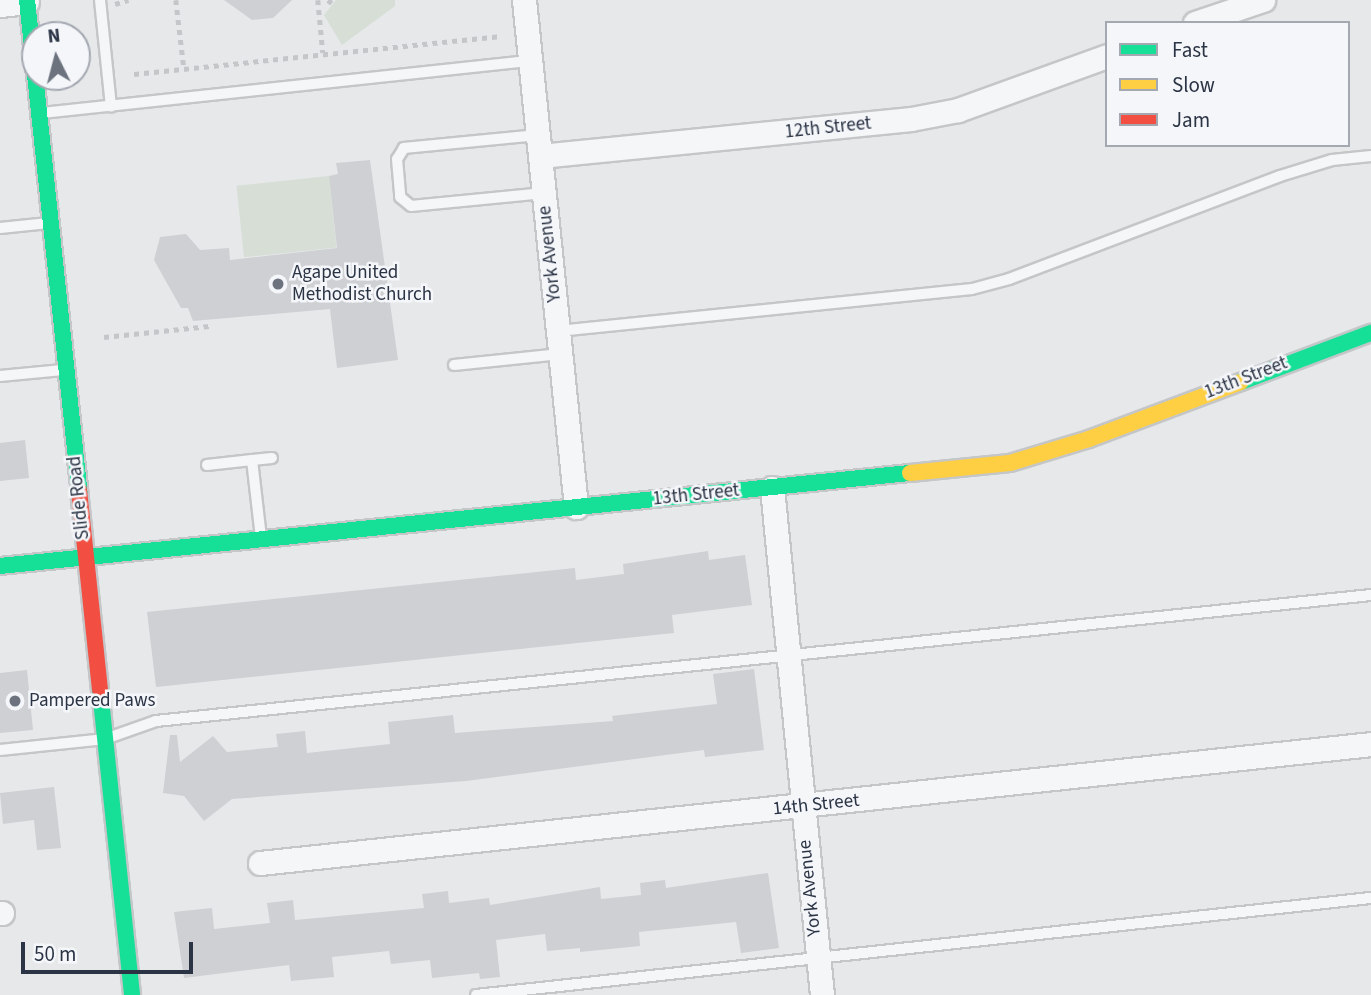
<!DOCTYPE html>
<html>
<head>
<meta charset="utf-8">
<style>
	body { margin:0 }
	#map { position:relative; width:1371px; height:995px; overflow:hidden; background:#e6e8ea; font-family:"Source Sans 3",sans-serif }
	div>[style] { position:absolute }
	.green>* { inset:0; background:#d6ded6; transform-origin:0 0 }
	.building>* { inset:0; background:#ced0d3 }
	.path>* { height:4.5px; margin-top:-2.25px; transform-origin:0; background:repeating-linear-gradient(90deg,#c5c6ca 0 5px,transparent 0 10px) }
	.roads { filter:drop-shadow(2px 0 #c4c6c8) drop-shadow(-2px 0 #c4c6c8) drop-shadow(0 2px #c4c6c8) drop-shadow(0 -2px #c4c6c8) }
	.lane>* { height:10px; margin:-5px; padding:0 5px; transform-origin:5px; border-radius:5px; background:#f5f6f7 }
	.street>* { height:23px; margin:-11.5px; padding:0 11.5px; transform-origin:11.5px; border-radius:11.5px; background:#f5f6f7 }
	.fast>* { height:16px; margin:-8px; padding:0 8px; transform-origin:8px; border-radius:8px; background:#16e098 }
	.slow>* { height:16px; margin:-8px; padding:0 8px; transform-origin:8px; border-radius:8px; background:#ffcf43 }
	.jam>* { height:16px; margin:-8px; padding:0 8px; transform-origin:8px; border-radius:8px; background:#f24e42 }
	.dots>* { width:19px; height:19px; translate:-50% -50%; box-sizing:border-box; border:4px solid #f4f6f9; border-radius:50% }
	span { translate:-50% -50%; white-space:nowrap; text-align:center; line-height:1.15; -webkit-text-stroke:5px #f4f6f9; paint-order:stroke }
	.street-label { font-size:19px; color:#2b3445 }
	.poi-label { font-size:19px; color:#2b3445 }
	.left { translate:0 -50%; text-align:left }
	.legend { position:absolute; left:1105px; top:21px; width:245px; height:126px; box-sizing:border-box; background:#f4f6f9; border:2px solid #a4a8b1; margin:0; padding:9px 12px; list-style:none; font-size:21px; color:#2b3445 }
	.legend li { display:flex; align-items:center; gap:14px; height:35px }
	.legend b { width:35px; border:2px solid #a4a8b1 }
	.north { position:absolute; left:21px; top:21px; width:70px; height:70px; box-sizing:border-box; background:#f4f6f9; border:2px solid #a4a8b1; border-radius:50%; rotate:354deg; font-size:19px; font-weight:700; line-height:28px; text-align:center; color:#2b3445 }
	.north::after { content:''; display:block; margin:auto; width:24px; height:32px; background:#6c737f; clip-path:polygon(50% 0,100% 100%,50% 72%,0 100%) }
	.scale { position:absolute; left:21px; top:942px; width:172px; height:32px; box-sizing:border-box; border:4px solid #2b3445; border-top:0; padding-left:9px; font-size:21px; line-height:24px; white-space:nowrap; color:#2b3445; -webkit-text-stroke:5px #f4f6f9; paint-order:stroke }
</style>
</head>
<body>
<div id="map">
	<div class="green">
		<div style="clip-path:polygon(336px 0,395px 0,395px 6px,342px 45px,324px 15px)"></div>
		<div style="left:329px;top:176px;width:72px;height:93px;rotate:84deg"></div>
	</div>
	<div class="building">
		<div style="clip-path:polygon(224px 0,292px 0,273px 18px,252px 20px)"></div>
		<div style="clip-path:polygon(370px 160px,398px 360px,337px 368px,330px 309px,193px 321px,188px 308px,181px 308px,154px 260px,160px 237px,186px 234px,200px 250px,229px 248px,230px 260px,337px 248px,329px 176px,338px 174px,336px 163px)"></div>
		<div style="clip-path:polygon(25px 440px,29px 478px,0 481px,0 443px)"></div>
		<div style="clip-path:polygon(708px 551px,709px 560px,745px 555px,752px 605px,672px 615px,674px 633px,156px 687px,147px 612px,575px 568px,576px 580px,624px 574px,623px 564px)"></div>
		<div style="clip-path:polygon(754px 669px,764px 750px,705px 757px,704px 750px,466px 781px,232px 799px,204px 821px,184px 796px,163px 793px,170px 735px,177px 735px,180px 762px,213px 736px,227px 752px,278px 747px,276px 734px,305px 731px,307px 753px,390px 744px,388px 722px,453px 715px,455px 733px,613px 721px,612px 716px,717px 704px,713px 674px)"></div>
		<div style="clip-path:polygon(27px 670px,33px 730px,0 733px,0 673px)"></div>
		<div style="clip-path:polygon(54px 787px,61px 848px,37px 850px,34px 820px,3px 824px,0 793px)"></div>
		<div style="clip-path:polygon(768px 873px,779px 948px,741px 953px,736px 922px,639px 932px,640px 946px,580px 952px,580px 948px,547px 951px,545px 934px,496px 940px,500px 977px,480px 979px,479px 973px,432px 978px,430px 960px,391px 964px,389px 951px,332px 957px,334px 977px,291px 981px,289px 965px,184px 978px,174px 912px,212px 908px,214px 929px,270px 923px,267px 903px,293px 900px,295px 920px,424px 908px,422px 894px,448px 891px,449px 903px,489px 898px,490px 905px,600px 887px,601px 899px,641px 895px,640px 883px,665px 880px,666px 888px)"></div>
	</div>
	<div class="path">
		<div style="left:176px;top:0;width:68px;rotate:83.3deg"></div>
		<div style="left:318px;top:0;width:53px;rotate:84.6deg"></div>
		<div style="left:328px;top:0;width:5px;rotate:37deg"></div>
		<div style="left:115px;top:4px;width:14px;rotate:-17deg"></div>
		<div style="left:134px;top:74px;width:367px;rotate:-5.9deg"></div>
		<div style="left:104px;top:337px;width:106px;rotate:-6deg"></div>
	</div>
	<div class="roads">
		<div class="lane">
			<div style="left:100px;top:0;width:107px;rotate:84.1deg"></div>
			<div style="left:42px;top:113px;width:491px;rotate:-6.1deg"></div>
			<div style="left:538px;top:135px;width:135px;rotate:174.5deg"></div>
			<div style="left:404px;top:148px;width:13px;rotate:122deg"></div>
			<div style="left:397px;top:159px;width:38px;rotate:85deg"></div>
			<div style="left:400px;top:197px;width:14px;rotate:39deg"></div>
			<div style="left:411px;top:206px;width:134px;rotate:-5.6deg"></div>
			<div style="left:0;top:228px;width:49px;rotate:-5.8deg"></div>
			<div style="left:558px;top:331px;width:416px;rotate:-5.8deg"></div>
			<div style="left:972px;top:289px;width:38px;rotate:-15deg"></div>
			<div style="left:1009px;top:279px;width:290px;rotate:-20.8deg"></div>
			<div style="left:1280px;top:176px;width:54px;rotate:-17.1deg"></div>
			<div style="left:1332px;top:160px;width:39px;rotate:-6deg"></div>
			<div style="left:454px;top:365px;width:107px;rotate:-5.9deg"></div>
			<div style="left:0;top:376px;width:63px;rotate:-5.4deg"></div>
			<div style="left:252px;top:460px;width:20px;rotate:-6deg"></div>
			<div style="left:207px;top:465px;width:45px;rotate:-6.3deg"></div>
			<div style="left:252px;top:460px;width:79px;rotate:83.4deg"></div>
			<div style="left:0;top:750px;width:106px;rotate:-6deg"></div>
			<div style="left:105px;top:739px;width:54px;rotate:-19.4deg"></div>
			<div style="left:156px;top:721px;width:1222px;rotate:-5.92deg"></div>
			<div style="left:476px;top:995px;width:900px;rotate:-6.19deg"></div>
		</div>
		<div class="street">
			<div style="left:524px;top:0;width:510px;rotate:84.14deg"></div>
			<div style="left:0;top:5px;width:27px;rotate:-6deg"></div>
			<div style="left:1195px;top:23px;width:72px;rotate:-18.7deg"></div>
			<div style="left:540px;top:156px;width:373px;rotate:-5.7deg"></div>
			<div style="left:911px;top:119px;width:48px;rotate:-10.8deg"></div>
			<div style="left:958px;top:110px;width:158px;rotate:-19.9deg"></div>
			<div style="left:772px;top:488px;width:509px;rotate:84.37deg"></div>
			<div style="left:260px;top:863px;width:1117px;rotate:-6.11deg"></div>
			<div style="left:0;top:913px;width:2px"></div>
		</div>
		<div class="fast">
			<div style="left:27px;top:0;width:493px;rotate:83.9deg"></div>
			<div style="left:1241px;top:382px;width:139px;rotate:-20.7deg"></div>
			<div style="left:0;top:566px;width:915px;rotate:-5.84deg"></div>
			<div style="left:100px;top:690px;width:307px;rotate:84deg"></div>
		</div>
		<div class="slow">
			<div style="left:910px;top:473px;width:100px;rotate:-5.7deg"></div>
			<div style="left:1010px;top:463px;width:83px;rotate:-16.9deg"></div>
			<div style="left:1089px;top:439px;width:162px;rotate:-20.6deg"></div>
		</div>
		<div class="jam">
			<div style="left:79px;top:490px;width:201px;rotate:84deg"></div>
		</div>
	</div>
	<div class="dots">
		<div style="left:278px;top:284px;background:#6c737f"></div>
		<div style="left:15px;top:701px;background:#6c737f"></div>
	</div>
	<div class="street-label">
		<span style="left:828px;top:128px;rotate:-6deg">12th Street</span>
		<span style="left:550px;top:254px;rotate:-96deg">York Avenue</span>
		<span style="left:1246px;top:378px;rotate:-21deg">13th Street</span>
		<span style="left:696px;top:495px;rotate:-6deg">13th Street</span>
		<span style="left:79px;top:498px;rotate:-96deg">Slide Road</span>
		<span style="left:816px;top:805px;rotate:-6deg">14th Street</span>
		<span style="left:810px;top:888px;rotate:-96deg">York Avenue</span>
	</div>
	<div class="poi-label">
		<span class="left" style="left:292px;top:284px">Agape United<br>Methodist Church</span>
		<span class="left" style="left:29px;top:701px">Pampered Paws</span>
	</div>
	<ul class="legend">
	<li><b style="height:9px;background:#16e098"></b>Fast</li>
	<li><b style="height:9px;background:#ffcf43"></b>Slow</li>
	<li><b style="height:9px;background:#f24e42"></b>Jam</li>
	</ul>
	<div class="north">N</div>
	<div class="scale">50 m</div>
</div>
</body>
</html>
